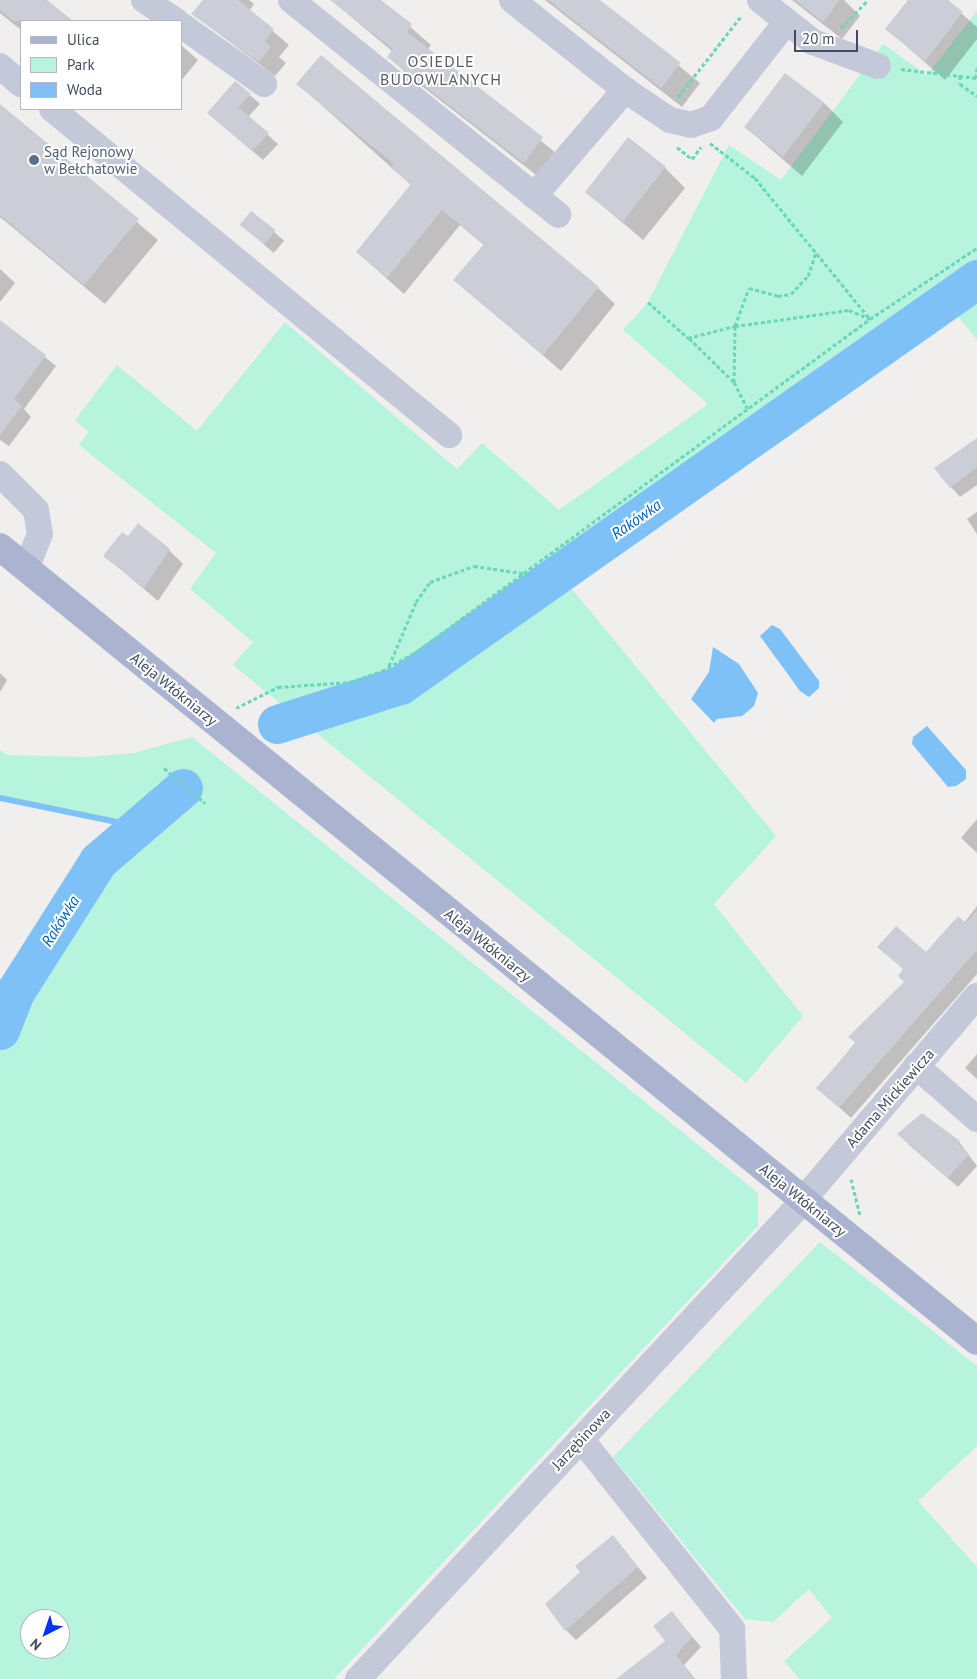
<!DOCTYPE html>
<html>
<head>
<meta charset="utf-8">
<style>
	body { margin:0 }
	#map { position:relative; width:977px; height:1679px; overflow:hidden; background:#f1eeee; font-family:"PT Sans",sans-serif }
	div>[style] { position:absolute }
	.green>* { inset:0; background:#b6f4dd }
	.water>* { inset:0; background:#7ec1f7 }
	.shadow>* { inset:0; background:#0003; transform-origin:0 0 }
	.stream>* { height:6px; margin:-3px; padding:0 3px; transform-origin:3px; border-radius:3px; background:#7ec1f7 }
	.river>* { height:39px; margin:-19.5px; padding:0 19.5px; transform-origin:19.5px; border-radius:19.5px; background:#7ec1f7 }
	.building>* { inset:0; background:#ccced7; transform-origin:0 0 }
	.path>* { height:3px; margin-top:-1.5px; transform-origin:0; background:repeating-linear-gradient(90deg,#6ad6bb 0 4px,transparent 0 6.5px) }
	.minor>* { height:26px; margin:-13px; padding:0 13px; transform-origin:13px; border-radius:13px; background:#c3c9d8 }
	.major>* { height:28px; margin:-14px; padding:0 14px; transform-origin:14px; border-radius:14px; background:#aab4d1 }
	.dots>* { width:14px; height:14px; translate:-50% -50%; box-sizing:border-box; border:2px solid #fff; border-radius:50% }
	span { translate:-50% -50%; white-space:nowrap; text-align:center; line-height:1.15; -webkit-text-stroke:4px #fff; paint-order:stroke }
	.service-label { font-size:15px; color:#4e5e75 }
	.left { translate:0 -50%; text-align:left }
	.street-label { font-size:15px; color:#444b5e }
	.neighbourhood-label { font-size:16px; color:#5a5c64; letter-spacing:1px }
	.water-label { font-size:16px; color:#0063b5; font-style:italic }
	.legend { position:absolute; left:20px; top:20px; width:162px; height:90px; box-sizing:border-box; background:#fff; border:1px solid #b4b7bf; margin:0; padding:6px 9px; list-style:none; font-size:15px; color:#444b5e }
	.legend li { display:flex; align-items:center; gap:10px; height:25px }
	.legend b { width:25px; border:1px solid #b4b7bf }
	.north { position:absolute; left:20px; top:1609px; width:50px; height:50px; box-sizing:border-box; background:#fff; border:1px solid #b4b7bf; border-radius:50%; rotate:221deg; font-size:14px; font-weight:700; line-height:20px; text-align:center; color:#444b5e }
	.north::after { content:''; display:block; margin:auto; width:18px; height:22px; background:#0332f6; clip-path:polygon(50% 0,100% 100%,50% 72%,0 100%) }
	.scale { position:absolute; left:794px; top:30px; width:64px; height:22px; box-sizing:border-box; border:2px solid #444b5e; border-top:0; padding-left:6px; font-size:15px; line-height:18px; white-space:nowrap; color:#444b5e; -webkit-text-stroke:4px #fff; paint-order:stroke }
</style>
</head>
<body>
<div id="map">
	<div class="green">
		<div style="clip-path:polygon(977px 11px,977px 340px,950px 306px,562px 577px,776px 836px,714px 904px,803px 1016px,746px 1083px,233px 665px,253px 642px,190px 589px,216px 553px,79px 445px,89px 432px,75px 420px,117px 365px,197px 431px,285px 322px,457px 469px,482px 443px,559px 510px,708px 404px,623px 330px,648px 302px,729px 145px,781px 180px,883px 44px,927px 75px)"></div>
		<div style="clip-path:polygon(evenodd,192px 737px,758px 1193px,758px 1226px,334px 1679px,0 1679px,0 1030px,15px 992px,98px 861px,141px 828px,0 798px,0 750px,7px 755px,86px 757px,134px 753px,192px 737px,30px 1619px,60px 1619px,60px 1649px,30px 1649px,30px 1619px)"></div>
		<div style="clip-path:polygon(820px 1242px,977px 1366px,977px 1446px,918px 1501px,977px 1567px,977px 1679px,800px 1679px,784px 1661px,832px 1618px,809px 1589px,773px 1622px,745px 1619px,613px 1457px)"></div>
	</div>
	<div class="water">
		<div style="clip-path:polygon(772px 625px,780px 629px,819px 681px,819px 688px,809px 697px,800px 691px,760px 636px)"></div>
		<div style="clip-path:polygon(713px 647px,739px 664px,758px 693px,754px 706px,742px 716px,717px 719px,714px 723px,691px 699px,709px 672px)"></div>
		<div style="clip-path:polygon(927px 726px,966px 770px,966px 779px,956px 786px,948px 787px,912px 744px,913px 737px)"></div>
	</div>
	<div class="shadow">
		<div style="clip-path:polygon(0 0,45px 0,71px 21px,21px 21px,21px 30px,0 13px)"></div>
		<div style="clip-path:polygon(205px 0,249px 0,254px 4px,249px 11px,289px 45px,279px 57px,286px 63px,275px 76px,193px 14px)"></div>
		<div style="clip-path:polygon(331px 0,379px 0,431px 45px,428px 49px,562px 158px,544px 181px,409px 76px,389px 57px,392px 51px)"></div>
		<div style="clip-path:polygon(545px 0,598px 0,700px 83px,682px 107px)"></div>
		<div style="clip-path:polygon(792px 0,844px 0,860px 16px,842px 39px)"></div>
		<div style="clip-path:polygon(910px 0,946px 0,977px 27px,977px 39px,945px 80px,887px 29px)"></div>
		<div style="clip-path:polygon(181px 45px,198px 60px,181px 81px)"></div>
		<div style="clip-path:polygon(298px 84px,598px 288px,615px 304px,561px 371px,455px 280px,484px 245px,460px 225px,404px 294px,357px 252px,411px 185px)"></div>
		<div style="clip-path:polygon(250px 95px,260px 104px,248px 117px,278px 144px,263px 160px,208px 113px)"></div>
		<div style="clip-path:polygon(823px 102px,843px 122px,802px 176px,745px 127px)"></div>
		<div style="clip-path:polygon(0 106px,158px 240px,105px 304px,0 217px)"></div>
		<div style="clip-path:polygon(665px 168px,685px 188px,643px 240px,586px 192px)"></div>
		<div style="left:251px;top:212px;width:44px;height:16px;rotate:41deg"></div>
		<div style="clip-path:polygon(0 269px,15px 283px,0 302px)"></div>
		<div style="clip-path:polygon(6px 326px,56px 366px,24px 409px,31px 417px,9px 446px,0 440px,0 334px)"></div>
		<div style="clip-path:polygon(977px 438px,977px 485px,960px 497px,951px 487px)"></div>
		<div style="clip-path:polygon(977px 512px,977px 534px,967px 519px)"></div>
		<div style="clip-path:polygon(128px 538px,169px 550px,183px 564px,158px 601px,105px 556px)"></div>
		<div style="clip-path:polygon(0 673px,7px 680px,0 692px)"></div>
		<div style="clip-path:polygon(977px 819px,977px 853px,961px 838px)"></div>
		<div style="clip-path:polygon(977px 906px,977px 974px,851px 1118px,818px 1088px,905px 982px,904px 970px,964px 923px)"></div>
		<div style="clip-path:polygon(977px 1054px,977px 1079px,965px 1068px)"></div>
		<div style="clip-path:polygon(959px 1142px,977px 1166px,958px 1187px,908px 1144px)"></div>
		<div style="clip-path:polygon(613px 1537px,647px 1578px,576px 1640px,566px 1630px,581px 1572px)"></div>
		<div style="clip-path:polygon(672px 1613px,701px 1647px,684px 1665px,695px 1679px,618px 1679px,666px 1641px)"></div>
	</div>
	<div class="stream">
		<div style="left:0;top:798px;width:144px;rotate:11.6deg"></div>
	</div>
	<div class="river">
		<div style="left:277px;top:724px;width:129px;rotate:-17.6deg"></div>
		<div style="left:400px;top:685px;width:706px;rotate:-35.13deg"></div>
		<div style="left:0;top:1030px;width:41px;rotate:-68.5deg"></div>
		<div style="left:15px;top:992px;width:155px;rotate:-57.6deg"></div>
		<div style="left:98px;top:861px;width:112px;rotate:-40.7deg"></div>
	</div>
	<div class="building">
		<div style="clip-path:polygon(0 0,47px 0,73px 21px,13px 21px,0 10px)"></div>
		<div style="clip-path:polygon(203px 0,238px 0,274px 29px,265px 41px,271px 47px,259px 62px,191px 14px)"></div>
		<div style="clip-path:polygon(330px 0,381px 0,412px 24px,407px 32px,543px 137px,524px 163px,387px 57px,393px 49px)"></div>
		<div style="clip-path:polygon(548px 0,600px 0,681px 63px,661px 88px)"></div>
		<div style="clip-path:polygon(795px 0,840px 0,823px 22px)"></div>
		<div style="clip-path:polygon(908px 0,948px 0,963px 12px,925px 61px,885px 29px)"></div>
		<div style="clip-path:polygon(321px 55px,599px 287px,543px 355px,453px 280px,484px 244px,442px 210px,387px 278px,356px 252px,411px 184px,391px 168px,394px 164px,296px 84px)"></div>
		<div style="left:785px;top:73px;width:49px;height:68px;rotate:37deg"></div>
		<div style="clip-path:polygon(235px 81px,251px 94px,238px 107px,269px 133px,252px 151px,207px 113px)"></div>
		<div style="clip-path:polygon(0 104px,139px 219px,84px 285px,0 215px)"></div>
		<div style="left:628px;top:137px;width:48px;height:70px;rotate:38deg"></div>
		<div style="left:251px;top:211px;width:31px;height:18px;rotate:38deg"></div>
		<div style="clip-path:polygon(0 320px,46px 355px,14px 399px,22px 406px,0 435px)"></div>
		<div style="clip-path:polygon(977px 438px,977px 467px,950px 488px,934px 468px)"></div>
		<div style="clip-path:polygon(138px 523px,170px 549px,144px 588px,103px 556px,122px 532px,128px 536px)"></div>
		<div style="clip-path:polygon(977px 910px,977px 950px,839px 1108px,816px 1088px,856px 1043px,848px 1037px,904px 982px,898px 976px,903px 969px,877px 947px,896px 926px,926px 952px,958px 916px,966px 923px)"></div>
		<div style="clip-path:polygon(922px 1113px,960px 1141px,958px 1144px,969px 1154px,948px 1178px,897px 1134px)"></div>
		<div style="clip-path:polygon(613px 1535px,638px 1567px,565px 1631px,545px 1604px,580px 1572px,575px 1566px)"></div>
		<div style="clip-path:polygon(672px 1611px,692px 1637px,676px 1655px,694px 1679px,616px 1679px,665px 1641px,653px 1626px)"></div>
	</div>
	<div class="path">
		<div style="left:841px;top:28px;width:39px;rotate:-46deg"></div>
		<div style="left:901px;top:69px;width:77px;rotate:6.8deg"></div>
		<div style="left:960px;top:76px;width:8px;rotate:90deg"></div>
		<div style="left:960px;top:84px;width:21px;rotate:35deg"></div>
		<div style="left:976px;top:78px;width:10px;rotate:-84deg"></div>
		<div style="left:678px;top:97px;width:104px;rotate:-52deg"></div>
		<div style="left:710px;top:143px;width:57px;rotate:37.9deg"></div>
		<div style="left:755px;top:178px;width:182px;rotate:50.8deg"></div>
		<div style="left:677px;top:147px;width:19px;rotate:39deg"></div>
		<div style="left:692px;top:159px;width:15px;rotate:-53deg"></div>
		<div style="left:648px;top:302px;width:54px;rotate:42deg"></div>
		<div style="left:688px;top:338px;width:49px;rotate:-14.3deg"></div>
		<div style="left:735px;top:326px;width:115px;rotate:-8deg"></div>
		<div style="left:849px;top:310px;width:23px;rotate:23deg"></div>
		<div style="left:689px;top:338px;width:63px;rotate:44.4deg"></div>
		<div style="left:734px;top:382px;width:30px;rotate:63deg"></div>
		<div style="left:734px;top:382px;width:56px;rotate:-89deg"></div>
		<div style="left:735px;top:326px;width:40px;rotate:-69.8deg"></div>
		<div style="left:749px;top:288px;width:30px;rotate:15deg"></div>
		<div style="left:778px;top:296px;width:13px;rotate:-9deg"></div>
		<div style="left:791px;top:294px;width:25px;rotate:-47deg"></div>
		<div style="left:808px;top:276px;width:24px;rotate:-71deg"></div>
		<div style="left:389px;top:666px;width:69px;rotate:-67.1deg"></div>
		<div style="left:416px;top:602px;width:24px;rotate:-55deg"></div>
		<div style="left:430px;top:582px;width:47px;rotate:-20deg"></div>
		<div style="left:474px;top:566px;width:55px;rotate:8.4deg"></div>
		<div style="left:236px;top:708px;width:47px;rotate:-26.6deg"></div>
		<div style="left:278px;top:687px;width:72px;rotate:-4deg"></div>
		<div style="left:350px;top:682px;width:34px;rotate:-19deg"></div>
		<div style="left:382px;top:671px;width:43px;rotate:-29.6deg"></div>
		<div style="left:419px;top:650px;width:559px;rotate:-36.28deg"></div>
		<div style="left:870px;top:319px;width:128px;rotate:-33.6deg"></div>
		<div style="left:164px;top:768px;width:54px;rotate:40.5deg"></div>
		<div style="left:851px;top:1179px;width:37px;rotate:76deg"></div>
	</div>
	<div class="minor">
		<div style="left:144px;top:0;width:38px;rotate:33deg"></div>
		<div style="left:291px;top:0;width:343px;rotate:38.8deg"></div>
		<div style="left:512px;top:0;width:144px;rotate:38.5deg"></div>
		<div style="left:760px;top:0;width:68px;rotate:38.4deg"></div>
		<div style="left:813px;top:42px;width:69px;rotate:20.3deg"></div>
		<div style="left:181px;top:25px;width:102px;rotate:35.4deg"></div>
		<div style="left:0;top:66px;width:28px;rotate:41deg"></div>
		<div style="left:52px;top:109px;width:514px;rotate:39.39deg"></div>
		<div style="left:534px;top:196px;width:140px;rotate:-49.4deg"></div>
		<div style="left:625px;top:90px;width:54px;rotate:33.7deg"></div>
		<div style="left:670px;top:120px;width:22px;rotate:13deg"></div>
		<div style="left:691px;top:125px;width:21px;rotate:-19deg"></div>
		<div style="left:711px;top:118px;width:123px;rotate:-51.9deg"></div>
		<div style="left:0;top:474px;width:51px;rotate:45deg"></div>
		<div style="left:36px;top:510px;width:24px;rotate:81deg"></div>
		<div style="left:40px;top:534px;width:37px;rotate:112deg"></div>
		<div style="left:916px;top:1066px;width:81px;rotate:41deg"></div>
		<div style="left:581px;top:1439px;width:243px;rotate:51.5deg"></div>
		<div style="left:732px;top:1629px;width:50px;rotate:87.7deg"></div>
		<div style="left:358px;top:1679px;width:637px;rotate:-47.04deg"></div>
		<div style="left:792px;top:1213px;width:285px;rotate:-49.6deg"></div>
	</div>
	<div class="major">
		<div style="left:0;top:547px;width:1259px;rotate:39.1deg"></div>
	</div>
	<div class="dots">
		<div style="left:34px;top:160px;background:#5c6f8a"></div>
	</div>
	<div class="service-label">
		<span class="left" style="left:44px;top:160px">Sąd Rejonowy<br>w Bełchatowie</span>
	</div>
	<div class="street-label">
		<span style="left:174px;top:689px;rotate:39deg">Aleja Włókniarzy</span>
		<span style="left:488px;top:945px;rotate:39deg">Aleja Włókniarzy</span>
		<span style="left:890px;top:1098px;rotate:-49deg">Adama Mickiewicza</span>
		<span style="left:803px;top:1200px;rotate:39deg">Aleja Włókniarzy</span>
		<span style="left:581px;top:1439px;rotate:-47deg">Jarzębinowa</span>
	</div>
	<div class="neighbourhood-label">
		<span style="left:441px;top:70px">OSIEDLE<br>BUDOWLANYCH</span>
	</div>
	<div class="water-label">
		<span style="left:636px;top:519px;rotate:-35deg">Rakówka</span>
		<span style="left:60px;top:921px;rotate:-58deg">Rakówka</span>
	</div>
	<ul class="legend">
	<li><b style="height:6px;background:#aab4d1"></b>Ulica</li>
	<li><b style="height:14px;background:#b6f4dd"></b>Park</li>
	<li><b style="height:14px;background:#7ec1f7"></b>Woda</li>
	</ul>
	<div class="north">N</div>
	<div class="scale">20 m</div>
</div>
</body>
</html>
